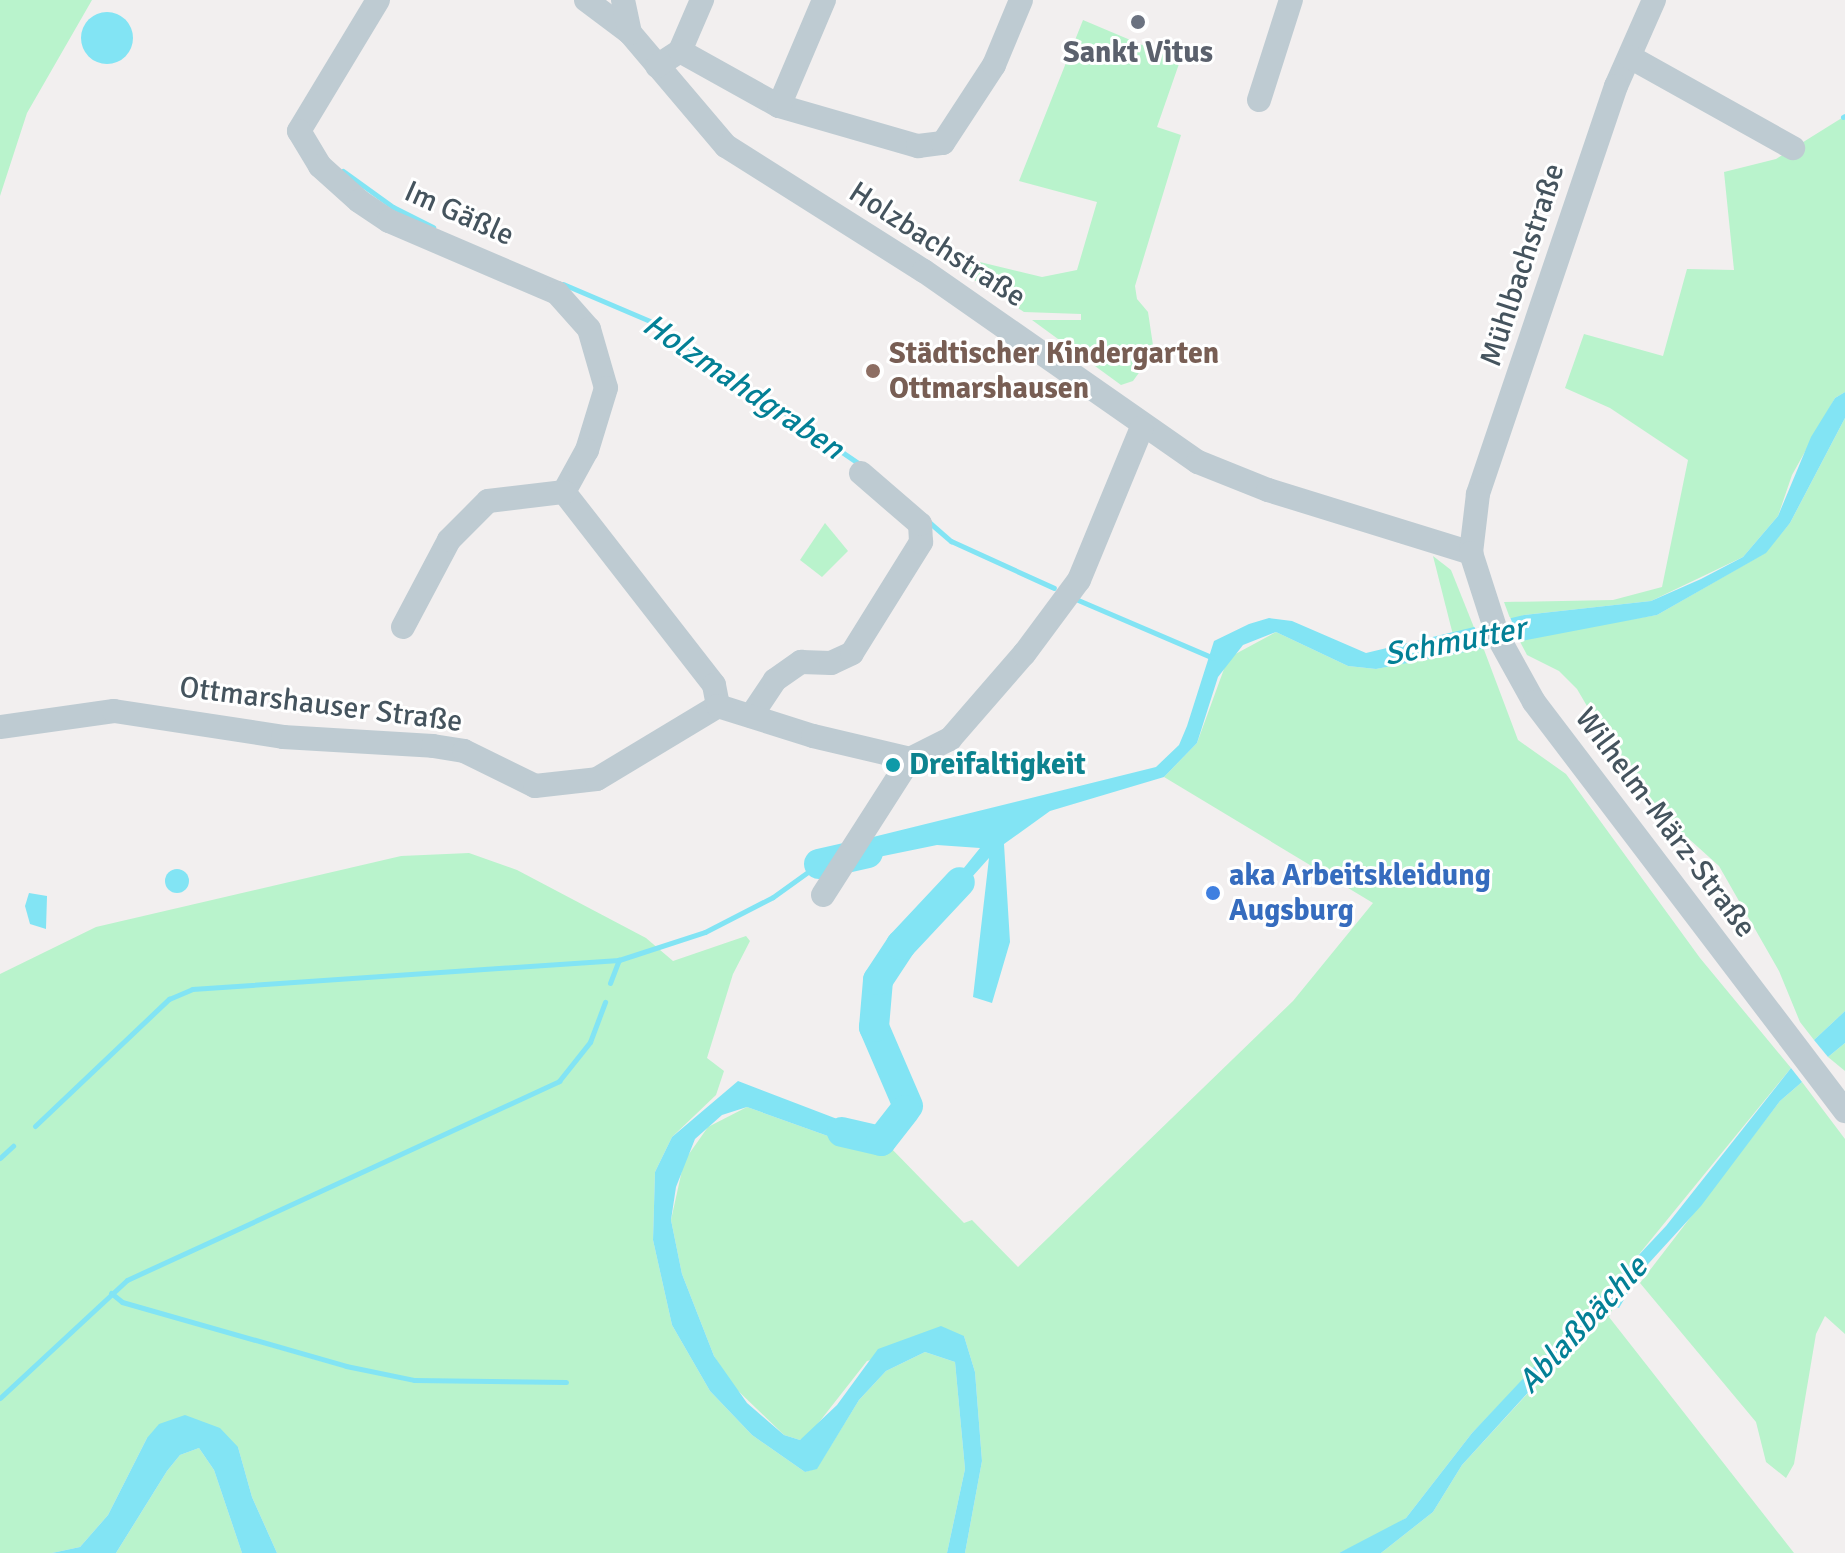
<!DOCTYPE html>
<meta charset="utf-8">
<style>
body{margin:0}
#map{position:relative;width:1845px;height:1553px;overflow:hidden;background:#f2efef;font-family:Signika,sans-serif}
div>[style]{position:absolute}
.green>*{inset:0;background:#b9f3cc}
.water>*{inset:0;background:#82e4f4}
.round{border-radius:50%}
.pier>*{inset:0;background:#f2efef}
.stream>*{height:5px;margin:-2.5px;padding:0 2.5px;transform-origin:2.5px;border-radius:2.5px;background:#82e4f4}
.river>*{height:30px;margin:-15px;padding:0 15px;transform-origin:15px;border-radius:15px;background:#82e4f4}
.minor>*{height:24px;margin:-12px;padding:0 12px;transform-origin:12px;border-radius:12px;background:#becbd2}
.dots>*{width:22px;height:22px;translate:-50% -50%;box-sizing:border-box;border:4px solid #fff;border-radius:50%}
span{translate:-50% -50%;white-space:nowrap;text-align:center;line-height:1.15;-webkit-text-stroke:6px #fff;paint-order:stroke}
.worship-label{font-size:30px;color:#5b616d;font-weight:700}
.street-label{font-size:30px;color:#45545e}
.education-label{font-size:30px;color:#785e54;font-weight:700}
.left{translate:0 -50%;text-align:left}
.culture-label{font-size:30px;color:#0d838f;font-weight:700}
.shop-label{font-size:30px;color:#366cbe;font-weight:700}
.water-label{font-size:32px;color:#038096;font-style:italic}
</style>
<div id="map">
<div class="green">
<i style="clip-path:polygon(0 0,92px 0,27px 113px,0 196px)"></i>
<i style="clip-path:polygon(1083px 20px,1180px 61px,1157px 127px,1181px 135px,1135px 286px,1137px 299px,1148px 312px,1154px 352px,1133px 381px,1121px 385px,1032px 320px,1081px 320px,1081px 314px,1024px 312px,926px 249px,1042px 277px,1077px 270px,1097px 202px,1019px 181px)"></i>
<i style="clip-path:polygon(1845px 116px,1845px 392px,1835px 398px,1792px 475px,1778px 516px,1743px 557px,1651px 601px,1524px 615px,1511px 621px,1504px 602px,1613px 600px,1662px 587px,1688px 460px,1610px 408px,1565px 388px,1584px 334px,1663px 356px,1687px 269px,1734px 270px,1724px 172px,1776px 159px)"></i>
<i style="clip-path:polygon(1845px 418px,1845px 1011px,1814px 1040px,1800px 1022px,1779px 971px,1719px 866px,1638px 793px,1577px 689px,1559px 671px,1527px 655px,1518px 638px,1657px 615px,1765px 553px,1790px 523px)"></i>
<i style="clip-path:polygon(825px 523px,848px 551px,822px 577px,800px 560px)"></i>
<i style="clip-path:polygon(1433px 556px,1451px 570px,1475px 630px,1453px 635px)"></i>
<i style="clip-path:polygon(1276px 632px,1348px 666px,1376px 669px,1483px 647px,1518px 740px,1566px 774px,1700px 958px,1791px 1068px,1609px 1291px,1472px 1433px,1406px 1518px,1378px 1535px,1339px 1553px,965px 1553px,982px 1461px,975px 1372px,964px 1336px,867px 1361px,809px 1435px,800px 1440px,784px 1435px,732px 1385px,714px 1356px,682px 1274px,671px 1220px,684px 1161px,708px 1127px,747px 1107px,867px 1150px,887px 1144px,964px 1223px,972px 1220px,1018px 1267px,1293px 1001px,1373px 903px,1164px 777px,1197px 743px,1228px 658px)"></i>
<i style="clip-path:polygon(469px 853px,517px 870px,646px 938px,673px 961px,746px 936px,750px 941px,733px 974px,707px 1058px,724px 1071px,716px 1095px,672px 1137px,655px 1172px,653px 1240px,672px 1325px,710px 1391px,752px 1435px,805px 1472px,817px 1468px,859px 1400px,886px 1371px,925px 1352px,955px 1362px,965px 1469px,947px 1553px,277px 1553px,252px 1497px,238px 1447px,147px 1438px,108px 1515px,80px 1547px,52px 1553px,0 1553px,0 974px,96px 927px,401px 856px)"></i>
<i style="clip-path:polygon(1845px 1043px,1845px 1071px,1828px 1057px)"></i>
<i style="clip-path:polygon(1802px 1082px,1845px 1139px,1845px 1334px,1825px 1316px,1816px 1334px,1794px 1464px,1786px 1478px,1766px 1462px,1756px 1422px,1640px 1283px,1780px 1101px)"></i>
<i style="clip-path:polygon(1609px 1305px,1613px 1308px,1609px 1317px,1794px 1553px,1381px 1553px,1433px 1512px,1462px 1465px)"></i>
<i style="clip-path:polygon(199px 1448px,214px 1470px,242px 1553px,116px 1553px,167px 1471px,180px 1455px)"></i>
</div>
<div class="water">
<i class="round" style="left:81px;top:12px;width:52px;height:52px"></i>
<i style="clip-path:polygon(1845px 392px,1845px 418px,1790px 523px,1766px 553px,1657px 615px,1376px 669px,1348px 666px,1276px 632px,1243px 645px,1218px 677px,1197px 743px,1164px 777px,1050px 811px,1004px 844px,1010px 942px,992px 1003px,973px 997px,989px 858px,937px 916px,930px 910px,980px 848px,937px 845px,854px 862px,869px 838px,1156px 767px,1179px 745px,1187px 726px,1214px 641px,1249px 624px,1269px 618px,1292px 621px,1366px 653px,1524px 615px,1651px 601px,1701px 579px,1743px 557px,1778px 516px,1811px 437px,1835px 398px)"></i>
<i class="round" style="left:165px;top:869px;width:24px;height:24px"></i>
<i style="clip-path:polygon(29px 893px,47px 896px,46px 929px,30px 924px,25px 906px)"></i>
<i style="clip-path:polygon(1845px 1011px,1845px 1043px,1828px 1057px,1814px 1040px)"></i>
<i style="clip-path:polygon(1791px 1068px,1802px 1082px,1780px 1101px,1701px 1206px,1639px 1274px,1619px 1308px,1608px 1305px,1462px 1465px,1433px 1512px,1381px 1553px,1339px 1553px,1406px 1518px,1472px 1433px,1666px 1226px)"></i>
<i style="clip-path:polygon(738px 1081px,866px 1130px,887px 1144px,867px 1150px,747px 1107px,722px 1115px,695px 1139px,676px 1187px,671px 1220px,682px 1274px,714px 1356px,747px 1403px,784px 1435px,800px 1440px,837px 1405px,878px 1349px,941px 1326px,964px 1336px,975px 1372px,982px 1461px,965px 1553px,947px 1553px,965px 1469px,955px 1362px,925px 1352px,886px 1371px,859px 1400px,817px 1469px,805px 1472px,752px 1435px,710px 1391px,672px 1325px,653px 1240px,655px 1172px,672px 1137px)"></i>
<i style="clip-path:polygon(185px 1415px,220px 1428px,238px 1447px,252px 1497px,277px 1553px,242px 1553px,214px 1470px,199px 1448px,180px 1455px,167px 1471px,116px 1553px,52px 1553px,80px 1547px,108px 1515px,147px 1438px,159px 1424px)"></i>
</div>
<div class="pier">
<i style="clip-path:polygon(1510px 617px,1520px 642px,1485px 650px,1474px 626px)"></i>
</div>
<div class="stream">
<i style="left:1843px;top:117px;width:2px;rotate:-27deg"></i>
<i style="left:343px;top:171px;width:62px;rotate:35.8deg"></i>
<i style="left:393px;top:207px;width:45px;rotate:26.6deg"></i>
<i style="left:563px;top:284px;width:97px;rotate:23.1deg"></i>
<i style="left:652px;top:322px;width:253px;rotate:34.4deg"></i>
<i style="left:930px;top:523px;width:28px;rotate:41deg"></i>
<i style="left:951px;top:541px;width:113px;rotate:24.5deg"></i>
<i style="left:1078px;top:600px;width:147px;rotate:23.2deg"></i>
<i style="left:610px;top:983px;width:25px;rotate:-69deg"></i>
<i style="left:35px;top:1126px;width:185px;rotate:-43.5deg"></i>
<i style="left:169px;top:999px;width:25px;rotate:-23deg"></i>
<i style="left:192px;top:989px;width:428px;rotate:-3.9deg"></i>
<i style="left:619px;top:960px;width:90px;rotate:-18deg"></i>
<i style="left:705px;top:932px;width:76px;rotate:-27.2deg"></i>
<i style="left:773px;top:897px;width:57px;rotate:-35.7deg"></i>
<i style="left:0;top:1158px;width:18px;rotate:-43deg"></i>
<i style="left:111px;top:1293px;width:14px;rotate:39deg"></i>
<i style="left:122px;top:1302px;width:233px;rotate:15.9deg"></i>
<i style="left:346px;top:1366px;width:69px;rotate:11.6deg"></i>
<i style="left:414px;top:1380px;width:152px;rotate:0.8deg"></i>
<i style="left:0;top:1398px;width:173px;rotate:-42.9deg"></i>
<i style="left:127px;top:1280px;width:476px;rotate:-24.7deg"></i>
<i style="left:559px;top:1081px;width:50px;rotate:-51.5deg"></i>
<i style="left:590px;top:1042px;width:43px;rotate:-69.4deg"></i>
</div>
<div class="river">
<i style="left:819px;top:864px;width:50px;rotate:-12.7deg"></i>
<i style="left:908px;top:1106px;width:86px;rotate:-113.3deg"></i>
<i style="left:874px;top:1027px;width:47px;rotate:-85.1deg"></i>
<i style="left:878px;top:980px;width:42px;rotate:-56.7deg"></i>
<i style="left:901px;top:945px;width:86px;rotate:-46.9deg"></i>
<i style="left:842px;top:1132px;width:40px;rotate:13deg"></i>
<i style="left:881px;top:1141px;width:39px;rotate:-52deg"></i>
</div>
<div class="minor">
<i style="left:378px;top:0;width:153px;rotate:121.1deg"></i>
<i style="left:299px;top:131px;width:41px;rotate:59deg"></i>
<i style="left:320px;top:166px;width:52px;rotate:41.9deg"></i>
<i style="left:359px;top:201px;width:36px;rotate:34deg"></i>
<i style="left:389px;top:221px;width:183px;rotate:23.2deg"></i>
<i style="left:557px;top:293px;width:48px;rotate:48.4deg"></i>
<i style="left:589px;top:329px;width:61px;rotate:73.9deg"></i>
<i style="left:606px;top:388px;width:65px;rotate:107deg"></i>
<i style="left:587px;top:450px;width:48px;rotate:118.7deg"></i>
<i style="left:564px;top:492px;width:244px;rotate:52.1deg"></i>
<i style="left:714px;top:685px;width:21px;rotate:79deg"></i>
<i style="left:586px;top:0;width:55px;rotate:36.9deg"></i>
<i style="left:630px;top:33px;width:148px;rotate:49.7deg"></i>
<i style="left:726px;top:146px;width:234px;rotate:32.3deg"></i>
<i style="left:924px;top:271px;width:334px;rotate:34.9deg"></i>
<i style="left:1198px;top:462px;width:75px;rotate:21.8deg"></i>
<i style="left:1268px;top:490px;width:213px;rotate:17.2deg"></i>
<i style="left:623px;top:0;width:34px;rotate:78deg"></i>
<i style="left:1654px;top:0;width:94px;rotate:113.8deg"></i>
<i style="left:1616px;top:86px;width:431px;rotate:108.7deg"></i>
<i style="left:1478px;top:494px;width:59px;rotate:96.8deg"></i>
<i style="left:1471px;top:553px;width:88px;rotate:72.2deg"></i>
<i style="left:1498px;top:637px;width:74px;rotate:61deg"></i>
<i style="left:1534px;top:702px;width:514px;rotate:52.75deg"></i>
<i style="left:680px;top:51px;width:56px;rotate:-66.7deg"></i>
<i style="left:1630px;top:57px;width:187px;rotate:29.2deg"></i>
<i style="left:657px;top:66px;width:27px;rotate:-33deg"></i>
<i style="left:680px;top:51px;width:113px;rotate:29.1deg"></i>
<i style="left:779px;top:106px;width:145px;rotate:16.1deg"></i>
<i style="left:918px;top:146px;width:25px;rotate:-7deg"></i>
<i style="left:943px;top:143px;width:93px;rotate:-56.8deg"></i>
<i style="left:994px;top:65px;width:70px;rotate:-67.4deg"></i>
<i style="left:1259px;top:100px;width:105px;rotate:-72.3deg"></i>
<i style="left:779px;top:106px;width:115px;rotate:-67deg"></i>
<i style="left:403px;top:627px;width:98px;rotate:-62.1deg"></i>
<i style="left:449px;top:540px;width:55px;rotate:-45deg"></i>
<i style="left:488px;top:501px;width:77px;rotate:-6.8deg"></i>
<i style="left:751px;top:716px;width:43px;rotate:-56.3deg"></i>
<i style="left:775px;top:680px;width:32px;rotate:-35deg"></i>
<i style="left:801px;top:662px;width:30px;rotate:2deg"></i>
<i style="left:831px;top:663px;width:23px;rotate:-25deg"></i>
<i style="left:852px;top:653px;width:131px;rotate:-58.1deg"></i>
<i style="left:921px;top:542px;width:18px;rotate:-93deg"></i>
<i style="left:920px;top:524px;width:78px;rotate:-139.2deg"></i>
<i style="left:0;top:727px;width:115px;rotate:-8deg"></i>
<i style="left:114px;top:711px;width:171px;rotate:8.7deg"></i>
<i style="left:283px;top:737px;width:150px;rotate:3.4deg"></i>
<i style="left:433px;top:746px;width:31px;rotate:9deg"></i>
<i style="left:464px;top:751px;width:79px;rotate:26.2deg"></i>
<i style="left:535px;top:786px;width:62px;rotate:-6.4deg"></i>
<i style="left:597px;top:779px;width:141px;rotate:-31.1deg"></i>
<i style="left:718px;top:706px;width:100px;rotate:17.5deg"></i>
<i style="left:813px;top:736px;width:100px;rotate:13.3deg"></i>
<i style="left:910px;top:759px;width:45px;rotate:-26.6deg"></i>
<i style="left:950px;top:739px;width:113px;rotate:-49deg"></i>
<i style="left:1024px;top:654px;width:92px;rotate:-53.4deg"></i>
<i style="left:1079px;top:580px;width:165px;rotate:-67.6deg"></i>
<i style="left:823px;top:895px;width:161px;rotate:-57.4deg"></i>
</div>
<div class="dots">
<i style="left:1138px;top:22px;background:#6b7280"></i>
<i style="left:873px;top:371px;background:#8d6e63"></i>
<i style="left:893px;top:765px;background:#0f9aa8"></i>
<i style="left:1213px;top:893px;background:#3f7fe0"></i>
</div>
<div class="worship-label">
<span style="left:1138px;top:53px">Sankt Vitus</span>
</div>
<div class="street-label">
<span style="left:459px;top:214px;rotate:24deg">Im Gäßle</span>
<span style="left:937px;top:245px;rotate:33deg">Holzbachstraße</span>
<span style="left:1523px;top:265px;rotate:-72deg">Mühlbachstraße</span>
<span style="left:321px;top:705px;rotate:7deg">Ottmarshauser Straße</span>
<span style="left:1665px;top:823px;rotate:53deg">Wilhelm-März-Straße</span>
</div>
<div class="education-label">
<span class="left" style="left:889px;top:371px">Städtischer Kindergarten<br>Ottmarshausen</span>
</div>
<div class="culture-label">
<span class="left" style="left:909px;top:765px">Dreifaltigkeit</span>
</div>
<div class="shop-label">
<span class="left" style="left:1229px;top:893px">aka Arbeitskleidung<br>Augsburg</span>
</div>
<div class="water-label">
<span style="left:743px;top:387px;rotate:34deg">Holzmahdgraben</span>
<span style="left:1455px;top:642px;rotate:-11deg">Schmutter</span>
<span style="left:1583px;top:1325px;rotate:-47deg">Ablaßbächle</span>
</div>
</div>
